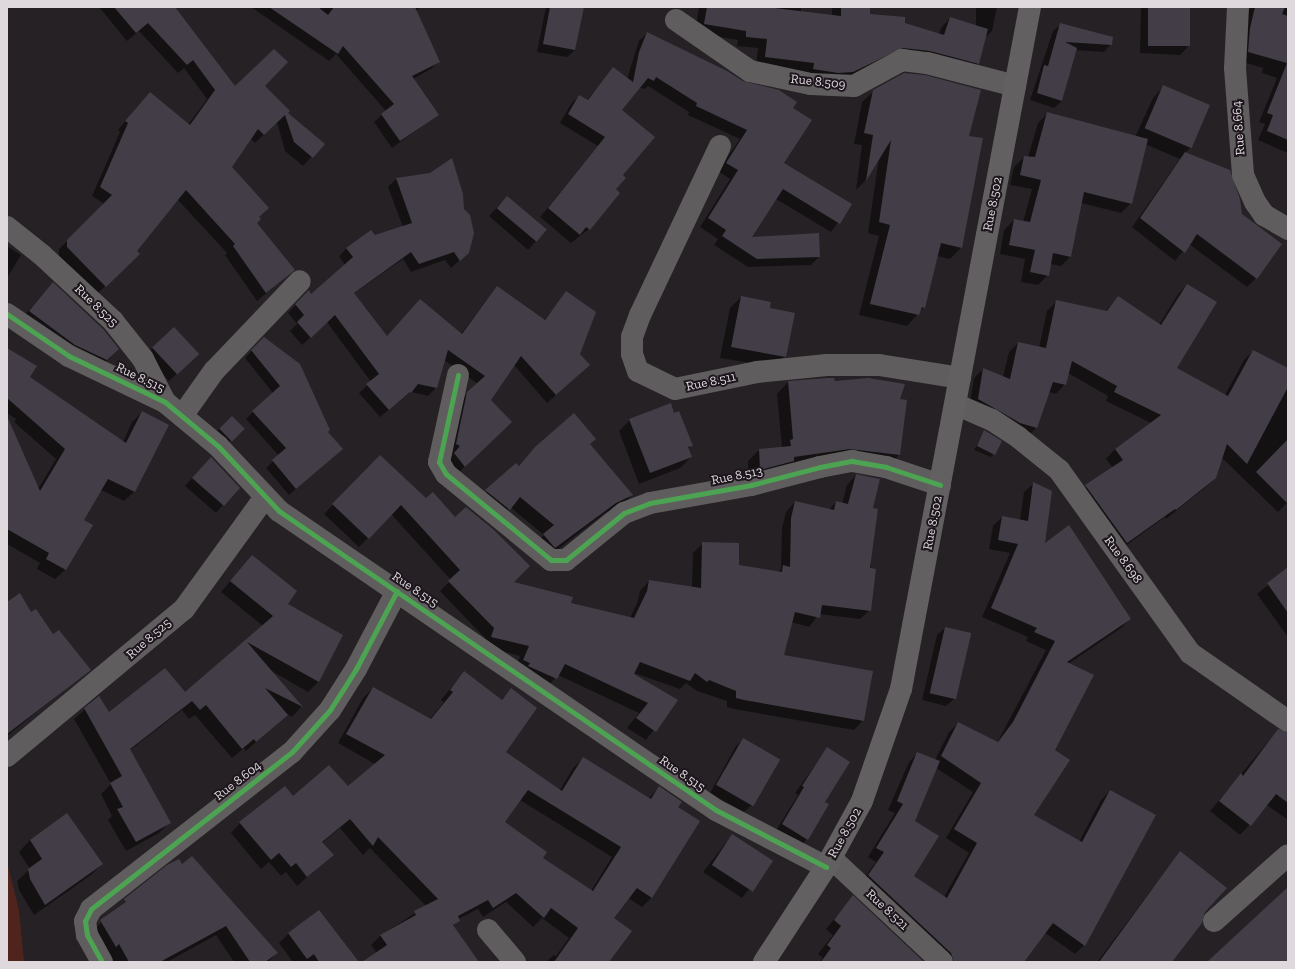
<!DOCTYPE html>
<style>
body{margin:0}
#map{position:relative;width:1295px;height:969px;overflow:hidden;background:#262125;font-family:"Zilla Slab",serif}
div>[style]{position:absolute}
.green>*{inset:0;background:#4e241d}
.shadow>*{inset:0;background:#0007;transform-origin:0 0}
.building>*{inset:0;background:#433d48;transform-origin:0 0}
.street>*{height:22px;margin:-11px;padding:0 11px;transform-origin:11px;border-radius:11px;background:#605d5e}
.secondary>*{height:22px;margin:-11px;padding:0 11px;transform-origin:11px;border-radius:11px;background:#626061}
.cycleway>*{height:5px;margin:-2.5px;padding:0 2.5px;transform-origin:2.5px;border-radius:2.5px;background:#4ca352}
span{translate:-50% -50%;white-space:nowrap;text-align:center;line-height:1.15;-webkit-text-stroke:4px #1e161d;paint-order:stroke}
.street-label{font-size:13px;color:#dfd9de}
.frame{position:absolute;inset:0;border:8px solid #dfd9de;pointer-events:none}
</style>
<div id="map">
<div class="green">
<i style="clip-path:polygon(7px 862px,19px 910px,24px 962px,7px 962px)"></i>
</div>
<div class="shadow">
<i style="clip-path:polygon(99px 7px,171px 7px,235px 88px,264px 86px,286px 113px,323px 144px,303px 166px,285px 151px,277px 122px,255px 143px,251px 139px,231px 167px,258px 217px,256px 223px,294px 270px,257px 301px,225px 255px,227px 253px,177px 199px,136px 251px,138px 254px,97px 294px,59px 256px,59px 249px,104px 204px,92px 196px,120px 132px,118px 130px,141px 102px,188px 125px,207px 99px,184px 68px,178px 73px,139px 31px,127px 41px)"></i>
<i style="clip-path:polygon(251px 7px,420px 7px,416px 12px,439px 61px,431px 69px,413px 79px,437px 115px,392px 148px,374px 122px,386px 111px,336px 54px,329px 61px)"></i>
<i style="clip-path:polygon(546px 7px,574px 7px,575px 50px,567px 57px,537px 52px)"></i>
<i style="clip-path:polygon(699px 7px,801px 7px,801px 12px,832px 16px,832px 7px,869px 7px,869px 14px,939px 34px,941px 28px,950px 18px,976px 26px,976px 7px,997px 7px,992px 31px,985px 38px,978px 63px,969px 73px,920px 60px,843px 81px,756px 66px,758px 48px,737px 46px,738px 40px,695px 33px)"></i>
<i style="clip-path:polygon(1141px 7px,1189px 7px,1187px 48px,1180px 55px,1140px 53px)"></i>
<i style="clip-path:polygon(1250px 7px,1288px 7px,1288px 153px,1258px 140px,1265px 124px,1259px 122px,1277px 78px,1262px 73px,1263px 68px,1240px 61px,1241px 37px)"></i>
<i style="clip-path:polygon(1061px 24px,1111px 44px,1104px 52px,1075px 50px,1062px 101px,1054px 108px,1030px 100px,1053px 31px)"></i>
<i style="clip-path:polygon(647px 33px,791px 108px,782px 164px,851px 205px,831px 232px,776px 199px,750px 238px,819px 257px,811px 265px,748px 267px,714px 245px,718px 239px,700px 227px,730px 179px,718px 171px,740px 139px,688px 115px,689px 112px,648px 86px,645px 89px,639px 87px,621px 110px,621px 176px,589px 229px,571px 243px,540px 217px,598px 146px,560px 123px,571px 104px,579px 96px,587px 100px,614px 68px,627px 79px,639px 41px)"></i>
<i style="clip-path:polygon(1164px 86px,1190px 148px,1185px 153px,1241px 215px,1280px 244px,1256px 278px,1247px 287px,1189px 244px,1175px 261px,1132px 227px,1180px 159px,1145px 144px,1131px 203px,1121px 213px,1081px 203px,1070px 257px,1061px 266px,1050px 264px,1048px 275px,1038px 285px,1021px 282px,1025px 259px,1000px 254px,1004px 230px,1014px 220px,1023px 222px,1032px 189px,1010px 185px,1014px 167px,1024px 157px,1028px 157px,1038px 123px,1048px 113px,1135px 137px,1153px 98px)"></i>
<i style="clip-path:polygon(874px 91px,968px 136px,981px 139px,961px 248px,950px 259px,937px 256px,924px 307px,907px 326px,859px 315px,879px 236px,868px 233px,879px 157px,865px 181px,856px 190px,862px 145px,854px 144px,862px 102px)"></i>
<i style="clip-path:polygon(430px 174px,468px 252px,451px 268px,445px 260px,411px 272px,403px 259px,353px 294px,386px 337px,420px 300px,460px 335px,497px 287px,544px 320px,566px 293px,579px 354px,581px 373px,547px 403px,514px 365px,490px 400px,503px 430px,457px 474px,446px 462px,453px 455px,448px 453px,459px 402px,478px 384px,444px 360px,436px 388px,428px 396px,411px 392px,380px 417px,359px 393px,371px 382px,327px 322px,302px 345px,290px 331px,297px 324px,288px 313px,308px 292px,311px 296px,345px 265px,339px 256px,347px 248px,403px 227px,388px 187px,396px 179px)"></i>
<i style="clip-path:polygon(500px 204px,546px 230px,528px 250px,489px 216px)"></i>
<i style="clip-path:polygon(7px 246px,21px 255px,7px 278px)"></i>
<i style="clip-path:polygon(53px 283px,111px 357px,99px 367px,22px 318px)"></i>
<i style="clip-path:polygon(1187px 285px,1176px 368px,1225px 395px,1244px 360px,1253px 351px,1288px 369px,1288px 502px,1278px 512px,1221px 457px,1215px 478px,1206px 487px,1166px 519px,1165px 517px,1117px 552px,1076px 495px,1113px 468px,1106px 459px,1115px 449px,1151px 423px,1106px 401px,1108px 396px,1068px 373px,1065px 384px,1056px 394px,1049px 392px,1036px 428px,1027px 437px,969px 409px,974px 378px,983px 369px,1003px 377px,1009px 352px,1018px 343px,1039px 348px,1047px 311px,1057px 301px,1105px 312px,1118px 297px,1159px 325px,1178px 294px)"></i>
<i style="clip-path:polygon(741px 297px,769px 309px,785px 356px,774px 367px,720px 358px,730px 308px)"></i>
<i style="clip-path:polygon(174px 328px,190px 362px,169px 381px,145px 355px)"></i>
<i style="clip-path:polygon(264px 338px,326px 432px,334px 456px,289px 495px,266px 468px,279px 456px,246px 419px,273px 393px,245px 358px)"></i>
<i style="clip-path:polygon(7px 349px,29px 377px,123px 442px,132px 422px,142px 412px,167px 425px,134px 492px,124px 501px,101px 490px,83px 520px,92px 525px,65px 570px,55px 579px,37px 569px,40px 563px,7px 544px,7px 419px,38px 489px,56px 459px,14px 422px,16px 419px,7px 413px)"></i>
<i style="clip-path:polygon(788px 382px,834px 382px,899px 400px,899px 455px,888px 466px,749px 480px,748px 461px,759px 450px,782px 448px,777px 394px)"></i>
<i style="clip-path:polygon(674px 414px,692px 445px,688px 449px,691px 457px,680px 468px,639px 484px,619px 431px,630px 420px)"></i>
<i style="left:232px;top:417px;width:16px;height:21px;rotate:47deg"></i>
<i style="clip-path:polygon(985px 432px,994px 454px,991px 457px,974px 450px)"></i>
<i style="clip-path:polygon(589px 445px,632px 495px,622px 505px,605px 513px,548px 557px,533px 545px,544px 535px,510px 507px,499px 519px,476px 501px,518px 467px,535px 448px)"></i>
<i style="clip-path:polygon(211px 458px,223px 505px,216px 513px,185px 486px)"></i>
<i style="clip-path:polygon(370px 466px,512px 583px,570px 604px,630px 618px,638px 601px,640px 591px,649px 581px,692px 588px,693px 553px,703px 543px,738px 566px,778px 572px,781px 569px,782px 528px,786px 512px,795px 502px,829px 510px,836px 502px,842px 504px,847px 485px,856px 475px,872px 509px,870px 610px,860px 619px,819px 614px,809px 627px,791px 622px,782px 656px,863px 720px,854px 730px,734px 709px,727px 707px,727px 701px,697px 691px,686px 683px,680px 689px,634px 673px,633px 675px,676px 700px,646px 740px,627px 728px,639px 713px,558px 675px,546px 688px,515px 669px,520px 656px,482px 646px,485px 638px,440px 591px,451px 580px,391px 514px,359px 547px,324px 514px)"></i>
<i style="clip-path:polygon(evenodd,1033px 484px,1043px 546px,1130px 619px,1121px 628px,1068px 664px,1054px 751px,1032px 816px,1079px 842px,1101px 800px,1110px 791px,1084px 945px,1075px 954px,1044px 932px,1022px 962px,942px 962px,859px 885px,876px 862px,868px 857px,895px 813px,888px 810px,909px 762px,918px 753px,935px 760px,949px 732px,958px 723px,997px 743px,1046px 650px,1026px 641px,1028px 637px,982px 617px,1010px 553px,989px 549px,993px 526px,1002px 517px,1020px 520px,1024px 492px,1033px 484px,936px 768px,973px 792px,946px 838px,969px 853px,944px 897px,912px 877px,914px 822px,936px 768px)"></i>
<i style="clip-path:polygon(242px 567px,287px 604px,342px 636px,318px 682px,308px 692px,270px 670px,301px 707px,292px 717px,287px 714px,246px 751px,244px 748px,232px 758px,195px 715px,189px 719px,182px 710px,130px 750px,169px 823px,159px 833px,126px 851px,108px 820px,112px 816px,101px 794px,111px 784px,74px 719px,99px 697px,108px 714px,185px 693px,263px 626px,221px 592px)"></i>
<i style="clip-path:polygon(1288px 568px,1288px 637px,1257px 594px)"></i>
<i style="clip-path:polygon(7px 603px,31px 613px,89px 670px,7px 736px)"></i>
<i style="clip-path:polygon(945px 628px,954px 699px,946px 706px,922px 700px,937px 635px)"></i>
<i style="clip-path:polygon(evenodd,464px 672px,501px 700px,511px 689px,504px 752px,560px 790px,573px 768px,583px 758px,649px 798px,659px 787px,677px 807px,652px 897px,642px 907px,628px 898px,613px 919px,608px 962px,546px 962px,554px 955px,556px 956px,569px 938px,542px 918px,533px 927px,506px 902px,483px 917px,478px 909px,458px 919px,453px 927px,478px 962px,364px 962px,377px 953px,371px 945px,381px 935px,426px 906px,370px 848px,363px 855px,340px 828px,322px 843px,332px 855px,297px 886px,286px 872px,281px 876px,269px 862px,261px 869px,231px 833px,240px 823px,293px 797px,348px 788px,375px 764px,338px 743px,363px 698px,373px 688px,430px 719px,444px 702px,441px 700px,464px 672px,520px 800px,612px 857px,591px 891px,542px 858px,504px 822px,520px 800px)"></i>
<i style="clip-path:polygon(1278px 730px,1288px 741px,1288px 820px,1267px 805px,1240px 835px,1210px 811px)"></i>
<i style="clip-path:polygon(744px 739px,752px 805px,744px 812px,710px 793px,736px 746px)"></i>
<i style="clip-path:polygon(827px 749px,823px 802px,828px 805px,807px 839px,800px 847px,775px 832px,798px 795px,795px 793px)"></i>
<i style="clip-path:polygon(732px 835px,771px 861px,742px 898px,703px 872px)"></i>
<i style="clip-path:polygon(30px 840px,102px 864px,91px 875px,34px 915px,19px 890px,17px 881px,30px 869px,19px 852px)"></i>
<i style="clip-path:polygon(1180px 852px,1205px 911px,1171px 962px,1097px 962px)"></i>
<i style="clip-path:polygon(178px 860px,277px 953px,268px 962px,234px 962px,216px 935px,167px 962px,114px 962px,91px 931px)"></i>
<i style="clip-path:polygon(852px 898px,922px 962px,820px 962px,823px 958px,818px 954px,833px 935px,826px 929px)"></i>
<i style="clip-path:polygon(289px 933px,358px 962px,293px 962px,279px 943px)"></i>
</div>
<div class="building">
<i style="clip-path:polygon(114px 7px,175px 7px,235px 86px,274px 49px,288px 62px,265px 86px,290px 111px,288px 113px,325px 144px,313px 158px,294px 142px,285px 115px,264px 135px,258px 129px,232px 167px,269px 208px,259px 217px,261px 219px,257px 223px,295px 270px,266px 293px,233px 246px,235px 244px,186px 190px,137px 251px,140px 254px,106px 287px,67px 247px,67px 240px,112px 195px,100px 187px,128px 123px,125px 121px,150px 92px,190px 125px,215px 90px,193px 60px,187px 65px,148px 23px,136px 33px)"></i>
<i style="clip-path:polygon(269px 7px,318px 7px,328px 15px,334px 7px,415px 7px,440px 62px,412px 76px,439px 115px,400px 141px,381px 114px,394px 104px,343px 46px,338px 54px)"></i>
<i style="clip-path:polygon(550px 7px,584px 7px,575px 50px,543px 44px)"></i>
<i style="clip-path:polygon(707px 7px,766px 7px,841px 16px,841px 7px,870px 7px,870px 14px,905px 17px,905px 23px,944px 35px,950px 17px,988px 29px,979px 64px,930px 51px,903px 48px,853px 72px,838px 73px,813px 69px,814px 63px,765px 57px,767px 39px,746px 37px,746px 31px,704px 24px)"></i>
<i style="left:1148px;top:7px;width:42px;height:39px"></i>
<i style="clip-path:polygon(1255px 7px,1285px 7px,1282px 14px,1288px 16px,1288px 140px,1267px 131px,1273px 115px,1267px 113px,1287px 63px,1248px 52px,1250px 28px)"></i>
<i style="clip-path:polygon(1060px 23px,1113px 37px,1112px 45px,1065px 42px,1077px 48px,1062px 101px,1037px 93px,1044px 65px,1048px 66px)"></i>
<i style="clip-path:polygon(647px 32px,727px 71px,743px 81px,779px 90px,797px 102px,793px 108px,812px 120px,784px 163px,852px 204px,840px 224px,783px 189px,752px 237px,819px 233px,820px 257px,757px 259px,722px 236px,726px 230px,708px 218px,738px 170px,726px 163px,747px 130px,696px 106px,697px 103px,656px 77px,654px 81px,648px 78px,622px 110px,655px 137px,623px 175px,626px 178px,616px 189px,620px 193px,590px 230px,586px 227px,580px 235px,548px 208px,605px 137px,568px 114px,579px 95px,588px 100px,613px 67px,633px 82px,639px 52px)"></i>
<i style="clip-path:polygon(904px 73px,925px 75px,981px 90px,969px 136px,983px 138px,962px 248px,941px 243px,925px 308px,922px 307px,919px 315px,870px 304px,890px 225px,879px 222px,891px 140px,866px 181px,873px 135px,864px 133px,873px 90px)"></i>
<i style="left:1163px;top:85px;width:51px;height:47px;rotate:23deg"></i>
<i style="clip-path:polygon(1047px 112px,1148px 139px,1132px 204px,1084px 192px,1071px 257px,1053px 253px,1049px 276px,1030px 272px,1035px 250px,1009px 245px,1014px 219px,1030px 222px,1041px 180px,1020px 175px,1024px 156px,1035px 157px)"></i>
<i style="clip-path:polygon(1185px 152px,1230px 170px,1240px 199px,1242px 214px,1282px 244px,1257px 279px,1197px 234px,1185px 253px,1140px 218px)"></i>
<i style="clip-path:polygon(452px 158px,463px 194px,464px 209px,470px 215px,474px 233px,469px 253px,460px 261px,454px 252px,419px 264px,411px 252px,354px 293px,387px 336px,420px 299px,462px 334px,497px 286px,545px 320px,566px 291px,596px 312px,580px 354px,590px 365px,556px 395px,521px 356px,491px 400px,512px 422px,465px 467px,454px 453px,460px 446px,456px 444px,467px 392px,485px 376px,448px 350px,437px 388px,418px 384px,411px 393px,410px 392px,389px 410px,366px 384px,379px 374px,335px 315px,311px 338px,297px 322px,304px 315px,295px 304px,309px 290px,311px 294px,353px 257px,346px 248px,371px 230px,375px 235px,412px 223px,396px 178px,430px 173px)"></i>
<i style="left:507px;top:196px;width:52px;height:16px;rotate:40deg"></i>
<i style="clip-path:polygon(53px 282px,104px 330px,119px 349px,107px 360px,75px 345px,29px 311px)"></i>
<i style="clip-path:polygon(1187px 284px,1217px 302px,1177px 368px,1228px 396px,1253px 350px,1288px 368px,1288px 387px,1247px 464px,1227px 444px,1216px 478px,1176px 510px,1175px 509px,1127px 543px,1085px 485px,1123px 460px,1115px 449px,1161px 415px,1114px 392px,1117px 386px,1072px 361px,1066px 385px,1053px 382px,1037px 428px,1020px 423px,978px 399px,983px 368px,1010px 379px,1018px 342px,1046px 348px,1056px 300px,1107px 311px,1118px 296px,1161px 325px)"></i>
<i style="clip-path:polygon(741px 296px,771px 302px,770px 308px,795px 313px,786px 357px,731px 347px)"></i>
<i style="left:174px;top:327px;width:37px;height:30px;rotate:47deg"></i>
<i style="clip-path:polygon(264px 337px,300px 364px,330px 430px,328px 432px,343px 449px,296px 489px,272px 460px,286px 448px,252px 411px,280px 386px,251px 350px)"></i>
<i style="clip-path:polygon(7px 348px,37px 366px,30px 377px,126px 443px,142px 411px,169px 425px,135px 492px,108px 479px,84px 520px,93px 525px,66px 570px,46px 559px,49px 553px,7px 529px,7px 416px,40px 491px,65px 449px,7px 398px)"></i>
<i style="clip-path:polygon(828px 378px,834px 378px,835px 381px,868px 378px,905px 384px,900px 399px,907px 400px,900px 455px,850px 449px,794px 457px,794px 461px,760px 470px,759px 449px,791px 446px,790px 440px,793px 439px,788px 381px)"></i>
<i style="clip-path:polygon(671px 403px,674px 413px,679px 411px,693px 446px,688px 447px,692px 457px,650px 473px,629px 419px)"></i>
<i style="clip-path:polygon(574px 413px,596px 439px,590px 444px,633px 495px,616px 503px,555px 548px,543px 534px,554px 525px,520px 497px,510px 510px,485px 490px,516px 463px,519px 466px,535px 447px)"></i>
<i style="left:232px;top:416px;width:18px;height:18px;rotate:45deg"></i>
<i style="clip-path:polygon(984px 430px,1002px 441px,995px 455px,977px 446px)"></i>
<i style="clip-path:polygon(1288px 439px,1288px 504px,1256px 472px)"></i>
<i style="clip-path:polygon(380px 455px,426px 498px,433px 492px,455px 517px,466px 507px,494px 530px,530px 566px,514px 582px,573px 597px,571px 603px,634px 618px,647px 591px,649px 580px,701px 588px,702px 542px,739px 543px,739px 565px,782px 572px,783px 565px,790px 567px,791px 518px,795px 501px,834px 510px,836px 501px,848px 504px,856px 474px,880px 479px,873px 508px,878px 509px,870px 568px,876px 569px,871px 611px,822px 605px,820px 618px,795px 612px,784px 655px,873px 671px,864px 721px,744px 700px,736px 698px,736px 691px,709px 680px,707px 682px,695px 673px,690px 681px,640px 662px,634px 674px,678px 700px,656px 732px,636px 718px,648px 703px,565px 664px,557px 679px,528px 666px,530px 663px,523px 660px,529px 646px,491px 637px,494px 628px,448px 581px,460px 570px,401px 505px,369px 539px,332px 504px)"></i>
<i style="clip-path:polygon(211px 457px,240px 488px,224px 506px,192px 478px)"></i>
<i style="clip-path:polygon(1033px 482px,1052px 491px,1045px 543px,1069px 525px,1131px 619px,1067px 662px,1094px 675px,1055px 750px,1070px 760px,1034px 815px,1082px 842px,1110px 790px,1156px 815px,1085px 946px,1053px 923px,1024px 962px,954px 962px,951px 953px,868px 875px,884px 852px,876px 848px,903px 804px,897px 801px,917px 752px,940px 761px,915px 821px,939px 836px,914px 876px,947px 898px,977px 843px,954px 829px,981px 783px,941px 756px,958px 722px,998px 742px,1013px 722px,1055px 641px,1034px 632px,1037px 628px,991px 608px,1018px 544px,998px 540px,1002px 516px,1028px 521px)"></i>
<i style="clip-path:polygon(252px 555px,297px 591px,288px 604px,343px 635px,319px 682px,247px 642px,303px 707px,265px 688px,288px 715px,256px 742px,254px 739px,242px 749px,206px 705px,200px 710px,192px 701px,130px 749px,171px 823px,136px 842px,117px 809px,123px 807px,110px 783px,122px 776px,84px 708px,99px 696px,109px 712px,165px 668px,186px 693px,185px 692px,273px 616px,230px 581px)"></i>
<i style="clip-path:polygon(1288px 567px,1288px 613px,1267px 583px)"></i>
<i style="clip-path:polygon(20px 593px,31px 612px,36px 609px,53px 634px,59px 630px,91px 670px,7px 734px,7px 602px)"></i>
<i style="left:945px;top:627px;width:27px;height:68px;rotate:13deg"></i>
<i style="clip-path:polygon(evenodd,464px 671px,502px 700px,511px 688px,537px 708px,506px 752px,562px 791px,583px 757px,651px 799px,659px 786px,682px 802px,678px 807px,700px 821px,652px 898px,637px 888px,614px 918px,632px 931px,609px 962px,554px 962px,578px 928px,551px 908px,544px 918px,516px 893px,493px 908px,488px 900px,458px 916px,460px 921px,453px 925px,479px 962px,362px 962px,387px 945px,380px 935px,416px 915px,414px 911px,438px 899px,378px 837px,373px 846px,350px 819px,322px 842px,334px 855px,307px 877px,296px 863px,291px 867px,279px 853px,271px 860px,239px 822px,285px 786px,293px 796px,329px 765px,348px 786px,385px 755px,346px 734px,373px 687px,431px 719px,453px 692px,450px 690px,464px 671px,528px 790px,621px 847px,593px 891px,543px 858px,547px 852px,505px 822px,528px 790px)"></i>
<i style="clip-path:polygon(1278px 729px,1288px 733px,1288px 803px,1276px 794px,1251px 826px,1219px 801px,1241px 773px,1243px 776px)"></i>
<i style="left:743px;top:738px;width:43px;height:54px;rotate:30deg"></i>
<i style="clip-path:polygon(827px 747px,850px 762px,825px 802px,829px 804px,808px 840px,782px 824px,804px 787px,802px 786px)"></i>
<i style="clip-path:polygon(67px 813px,103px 864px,45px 905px,30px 879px,28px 869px,42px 859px,30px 840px)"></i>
<i style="left:732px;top:834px;width:49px;height:37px;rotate:33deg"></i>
<i style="clip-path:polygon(1180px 851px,1227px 888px,1205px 912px,1202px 923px,1172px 962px,1099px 962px)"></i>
<i style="clip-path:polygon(192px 856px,278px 953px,265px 962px,250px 962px,226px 926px,160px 962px,129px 962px,119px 944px,116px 947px,100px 920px,126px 902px,124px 899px,167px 865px,179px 859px,182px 864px)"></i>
<i style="clip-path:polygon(1288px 887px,1288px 962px,1207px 962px)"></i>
<i style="clip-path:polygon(853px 895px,924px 962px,821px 962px,831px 948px,827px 945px,841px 926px,834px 920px)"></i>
<i style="clip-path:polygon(319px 910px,359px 962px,319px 962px,314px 954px,307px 959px,288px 933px)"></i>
</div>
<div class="street">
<i style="left:1238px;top:7px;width:61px;rotate:92.8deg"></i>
<i style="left:1235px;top:68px;width:107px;rotate:85.7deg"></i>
<i style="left:1243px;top:175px;width:30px;rotate:66deg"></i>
<i style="left:1255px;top:202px;width:16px;rotate:55deg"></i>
<i style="left:1264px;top:215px;width:28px;rotate:30deg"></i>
<i style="left:676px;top:20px;width:90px;rotate:34.6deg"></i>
<i style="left:750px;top:71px;width:62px;rotate:12deg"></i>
<i style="left:811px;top:84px;width:43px;rotate:2.7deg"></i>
<i style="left:854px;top:86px;width:55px;rotate:-28.4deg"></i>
<i style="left:902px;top:60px;width:25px;rotate:7deg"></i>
<i style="left:927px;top:63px;width:91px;rotate:14.6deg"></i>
<i style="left:720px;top:146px;width:187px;rotate:115.3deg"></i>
<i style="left:640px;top:315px;width:23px;rotate:110deg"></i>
<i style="left:632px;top:337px;width:17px;rotate:90deg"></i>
<i style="left:632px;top:354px;width:18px;rotate:71deg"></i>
<i style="left:638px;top:371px;width:41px;rotate:25.9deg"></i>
<i style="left:675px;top:389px;width:84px;rotate:-11.7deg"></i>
<i style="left:757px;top:372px;width:70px;rotate:-5.7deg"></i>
<i style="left:827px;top:365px;width:52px"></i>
<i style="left:879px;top:365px;width:82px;rotate:9.1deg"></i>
<i style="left:7px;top:227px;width:45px;rotate:38.7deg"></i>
<i style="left:42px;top:255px;width:97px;rotate:42.9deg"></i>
<i style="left:113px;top:321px;width:48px;rotate:51.7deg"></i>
<i style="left:143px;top:359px;width:48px;rotate:62.9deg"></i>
<i style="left:7px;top:314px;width:75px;rotate:34.1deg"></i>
<i style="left:69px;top:356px;width:106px;rotate:25.6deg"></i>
<i style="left:165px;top:402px;width:69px;rotate:39.7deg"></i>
<i style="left:218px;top:446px;width:89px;rotate:46.8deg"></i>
<i style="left:279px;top:511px;width:529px;rotate:34.38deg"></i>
<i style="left:716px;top:810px;width:124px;rotate:27.4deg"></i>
<i style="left:458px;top:375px;width:89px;rotate:102.3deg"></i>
<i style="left:439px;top:462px;width:14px;rotate:60deg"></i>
<i style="left:446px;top:474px;width:136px;rotate:39.3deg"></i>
<i style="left:551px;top:560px;width:15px"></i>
<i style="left:566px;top:560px;width:75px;rotate:-39deg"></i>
<i style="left:624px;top:513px;width:28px;rotate:-21deg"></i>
<i style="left:650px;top:503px;width:103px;rotate:-10.1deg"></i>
<i style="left:751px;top:485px;width:71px;rotate:-14.6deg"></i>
<i style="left:820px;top:467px;width:33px;rotate:-11deg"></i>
<i style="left:852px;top:461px;width:35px;rotate:10deg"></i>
<i style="left:886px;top:467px;width:57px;rotate:18.4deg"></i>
<i style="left:955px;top:404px;width:40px;rotate:23.4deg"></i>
<i style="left:992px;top:420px;width:31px;rotate:33deg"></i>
<i style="left:1018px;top:437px;width:53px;rotate:38.8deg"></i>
<i style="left:1059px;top:470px;width:225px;rotate:54.4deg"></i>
<i style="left:1190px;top:653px;width:119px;rotate:34.8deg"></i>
<i style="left:182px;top:416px;width:55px;rotate:-54.6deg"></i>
<i style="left:214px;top:371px;width:124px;rotate:-46.3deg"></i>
<i style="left:7px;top:756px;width:230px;rotate:-39.7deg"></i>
<i style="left:184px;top:609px;width:138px;rotate:-54.1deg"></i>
<i style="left:831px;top:858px;width:152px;rotate:43.1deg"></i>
<i style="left:1214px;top:921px;width:99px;rotate:-41.7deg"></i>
<i style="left:488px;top:930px;width:42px;rotate:49.8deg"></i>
<i style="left:102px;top:962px;width:31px;rotate:-119deg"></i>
<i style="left:87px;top:935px;width:14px;rotate:-98deg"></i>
<i style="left:85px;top:921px;width:13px;rotate:-63deg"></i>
<i style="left:91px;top:909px;width:255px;rotate:-38deg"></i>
<i style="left:292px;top:752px;width:57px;rotate:-47.9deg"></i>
<i style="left:330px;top:710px;width:49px;rotate:-57.6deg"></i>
<i style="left:356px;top:669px;width:88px;rotate:-62.3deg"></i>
</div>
<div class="secondary">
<i style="left:764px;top:962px;width:113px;rotate:-56.9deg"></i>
<i style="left:826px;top:867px;width:75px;rotate:-61.4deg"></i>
<i style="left:862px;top:801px;width:119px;rotate:-70.8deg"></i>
<i style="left:901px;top:689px;width:694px;rotate:-79.29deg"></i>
</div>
<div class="cycleway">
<i style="left:7px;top:314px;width:75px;rotate:34.1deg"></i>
<i style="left:69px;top:356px;width:106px;rotate:25.6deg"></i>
<i style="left:165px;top:402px;width:69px;rotate:39.7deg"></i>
<i style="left:218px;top:446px;width:89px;rotate:46.8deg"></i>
<i style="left:279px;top:511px;width:529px;rotate:34.38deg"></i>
<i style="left:716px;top:810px;width:124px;rotate:27.4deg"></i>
<i style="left:458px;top:375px;width:89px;rotate:102.3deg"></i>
<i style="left:439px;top:462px;width:14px;rotate:60deg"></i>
<i style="left:446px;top:474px;width:136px;rotate:39.3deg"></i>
<i style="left:551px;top:560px;width:15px"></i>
<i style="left:566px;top:560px;width:75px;rotate:-39deg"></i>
<i style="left:624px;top:513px;width:28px;rotate:-21deg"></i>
<i style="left:650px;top:503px;width:103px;rotate:-10.1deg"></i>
<i style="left:751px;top:485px;width:71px;rotate:-14.6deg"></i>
<i style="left:820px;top:467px;width:33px;rotate:-11deg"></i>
<i style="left:852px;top:461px;width:35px;rotate:10deg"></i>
<i style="left:886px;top:467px;width:57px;rotate:18.4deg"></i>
<i style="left:102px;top:962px;width:31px;rotate:-119deg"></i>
<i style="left:87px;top:935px;width:14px;rotate:-98deg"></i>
<i style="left:85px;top:921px;width:13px;rotate:-63deg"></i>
<i style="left:91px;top:909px;width:255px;rotate:-38deg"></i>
<i style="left:292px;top:752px;width:57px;rotate:-47.9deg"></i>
<i style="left:330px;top:710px;width:49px;rotate:-57.6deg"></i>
<i style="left:356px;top:669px;width:88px;rotate:-62.3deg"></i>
</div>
<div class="street-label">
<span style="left:818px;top:82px;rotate:6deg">Rue 8.509</span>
<span style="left:1239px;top:128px;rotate:-94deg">Rue 8.664</span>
<span style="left:993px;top:204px;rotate:-79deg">Rue 8.502</span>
<span style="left:96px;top:306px;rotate:44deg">Rue 8.525</span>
<span style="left:140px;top:378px;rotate:26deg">Rue 8.515</span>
<span style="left:711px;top:382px;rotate:-12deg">Rue 8.511</span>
<span style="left:737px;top:476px;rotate:-11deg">Rue 8.513</span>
<span style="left:933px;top:523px;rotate:-79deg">Rue 8.502</span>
<span style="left:1123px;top:560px;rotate:54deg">Rue 8.698</span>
<span style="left:415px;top:590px;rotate:34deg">Rue 8.515</span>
<span style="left:149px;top:639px;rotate:-41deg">Rue 8.525</span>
<span style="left:682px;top:774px;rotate:35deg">Rue 8.515</span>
<span style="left:238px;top:781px;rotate:-38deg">Rue 8.604</span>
<span style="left:845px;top:833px;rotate:-61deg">Rue 8.502</span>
<span style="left:887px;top:910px;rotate:43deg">Rue 8.521</span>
</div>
<div class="frame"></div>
</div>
